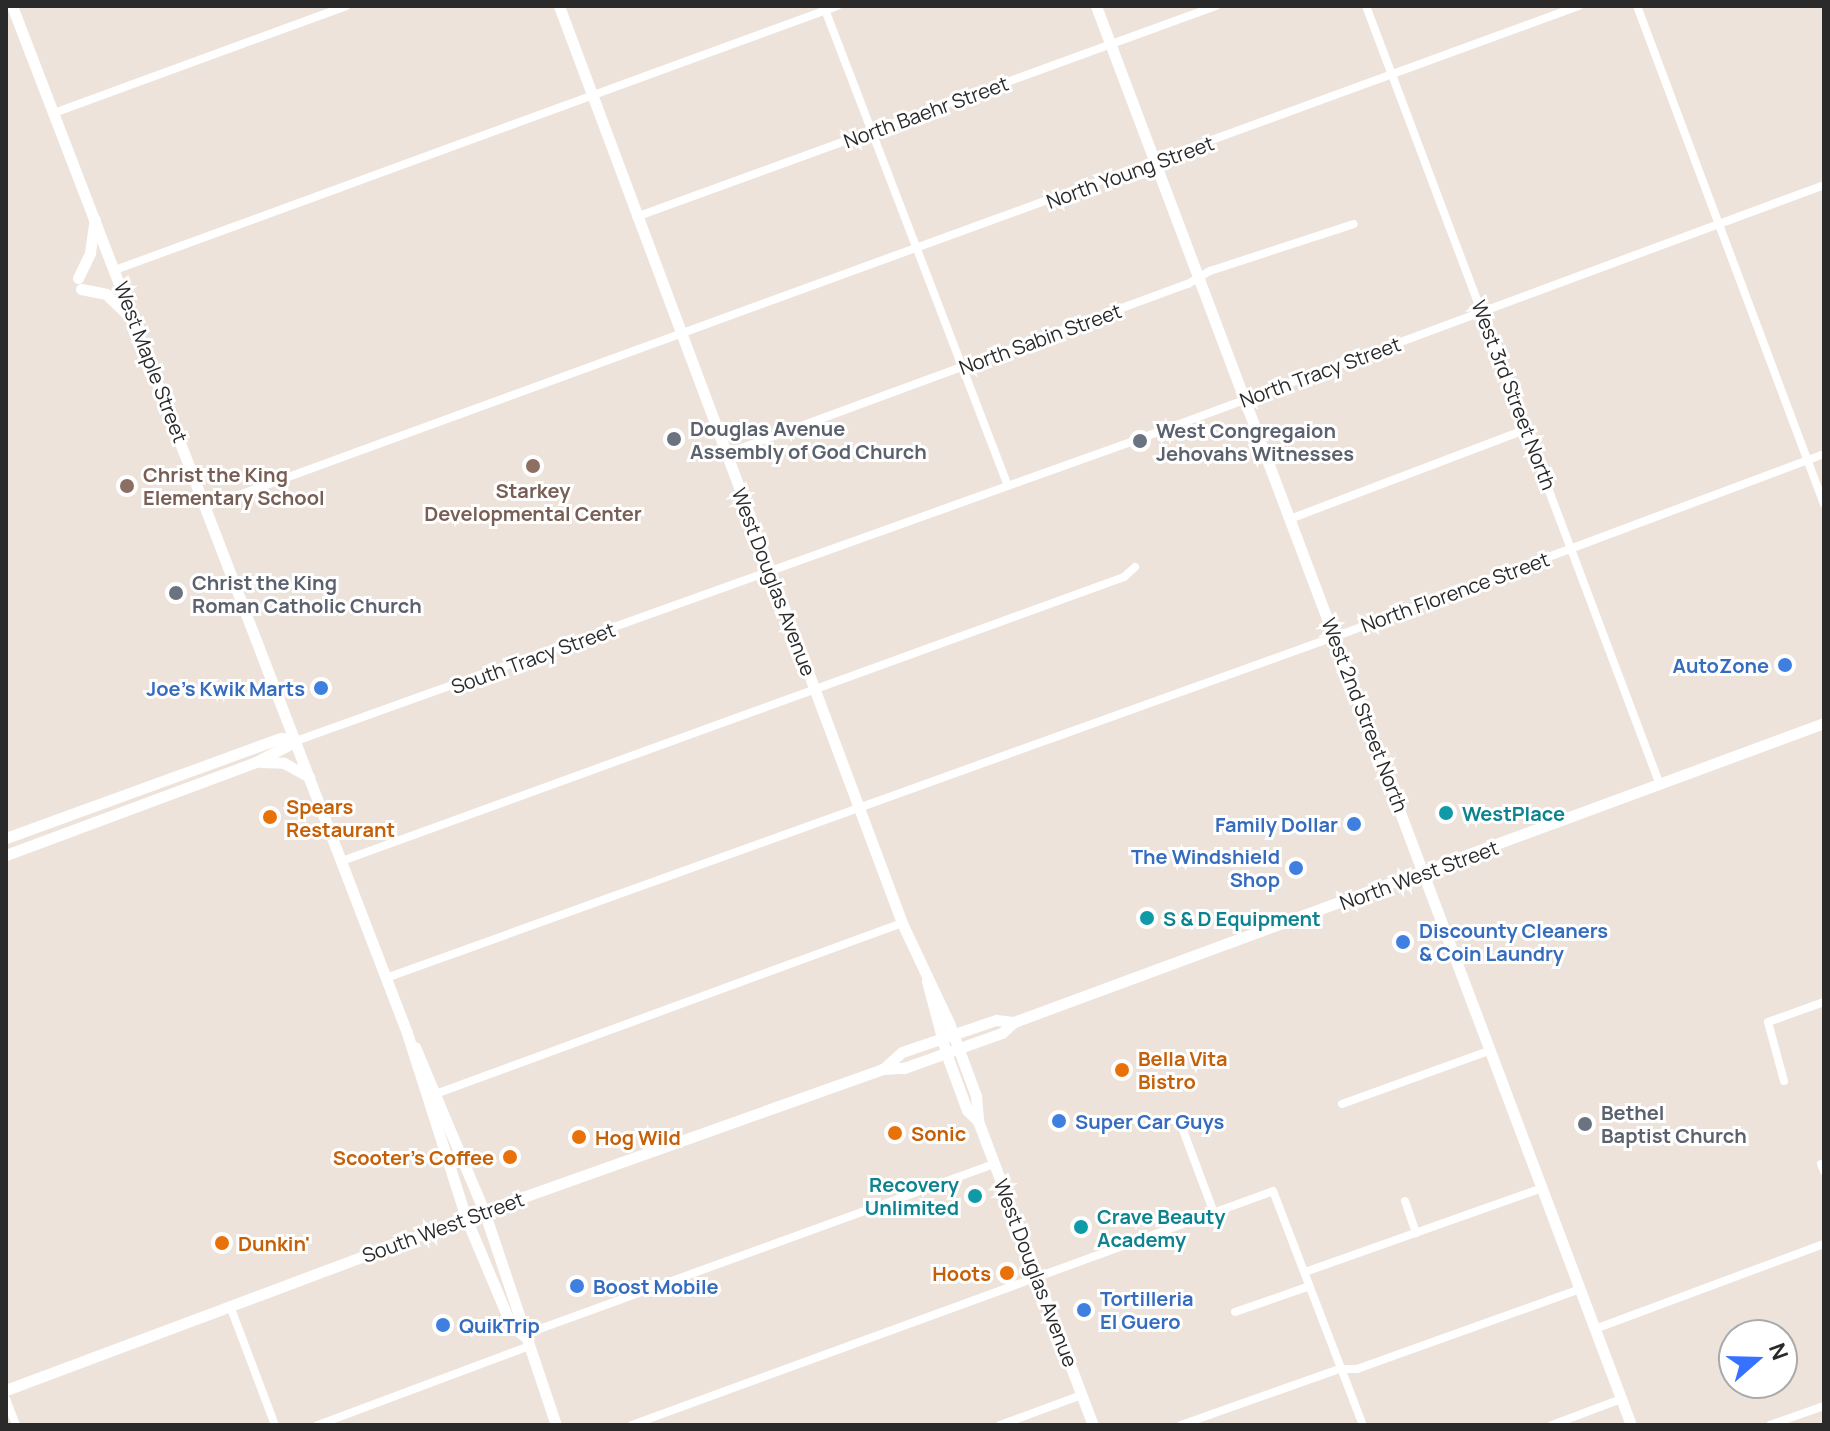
<!DOCTYPE html>
<style>
body{margin:0}
#map{position:relative;width:1830px;height:1431px;overflow:hidden;background:#ede3db;font-family:Manrope,sans-serif}
div>[style]{position:absolute}
.street>*{height:8px;margin:-4px;padding:0 4px;transform-origin:4px;border-radius:4px;background:#fff}
.secondary>*{height:11px;margin:-5.5px;padding:0 5.5px;transform-origin:5.5px;border-radius:5.5px;background:#fff}
.dots>*{width:22px;height:22px;translate:-50% -50%;box-sizing:border-box;border:4px solid #fff;border-radius:50%}
span{translate:-50% -50%;white-space:nowrap;text-align:center;line-height:1.15;-webkit-text-stroke:6px #fff;paint-order:stroke}
.street-label{font-size:20px;color:#2a2a2a}
.worship-label{font-size:20px;color:#5b616d;font-weight:700}
.left{translate:0 -50%;text-align:left}
.education-label{font-size:20px;color:#785e54;font-weight:700}
.shop-label{font-size:20px;color:#366cbe;font-weight:700}
.right{translate:-100% -50%;text-align:right}
.food-label{font-size:20px;color:#c56008;font-weight:700}
.culture-label{font-size:20px;color:#0d838f;font-weight:700}
.frame{position:absolute;inset:0;border:8px solid #2a2a2a;pointer-events:none}
.north{position:absolute;left:1718px;top:1319px;width:80px;height:80px;box-sizing:border-box;background:#fff;border:2px solid #aaa;border-radius:50%;rotate:70deg;font-size:22px;font-weight:700;line-height:32px;text-align:center;color:#2a2a2a}
.north::after{content:'';display:block;margin:auto;width:28px;height:36px;background:#3572ff;clip-path:polygon(50% 0,100% 100%,50% 72%,0 100%)}
</style>
<div id="map">
<div class="street">
<i style="left:1366px;top:6px;width:833px;rotate:69.32deg"></i>
<i style="left:1637px;top:6px;width:532px;rotate:69.42deg"></i>
<i style="left:824px;top:7px;width:513px;rotate:68.99deg"></i>
<i style="left:54px;top:113px;width:311px;rotate:-20.1deg"></i>
<i style="left:636px;top:217px;width:617px;rotate:-19.99deg"></i>
<i style="left:115px;top:270px;width:769px;rotate:-20.08deg"></i>
<i style="left:725px;top:454px;width:493px;rotate:-20.2deg"></i>
<i style="left:1188px;top:284px;width:26px;rotate:-31deg"></i>
<i style="left:1210px;top:271px;width:151px;rotate:-18.1deg"></i>
<i style="left:206px;top:507px;width:1462px;rotate:-20.05deg"></i>
<i style="left:1290px;top:519px;width:254px;rotate:-20.8deg"></i>
<i style="left:296px;top:741px;width:895px;rotate:-19.71deg"></i>
<i style="left:1139px;top:439px;width:731px;rotate:-20.34deg"></i>
<i style="left:342px;top:861px;width:832px;rotate:-19.96deg"></i>
<i style="left:1124px;top:577px;width:15px;rotate:-42deg"></i>
<i style="left:386px;top:978px;width:1019px;rotate:-19.79deg"></i>
<i style="left:1345px;top:633px;width:511px;rotate:-20.49deg"></i>
<i style="left:1784px;top:1081px;width:61px;rotate:-105.2deg"></i>
<i style="left:1768px;top:1022px;width:59px;rotate:-19.7deg"></i>
<i style="left:430px;top:1096px;width:503px;rotate:-20.13deg"></i>
<i style="left:1342px;top:1104px;width:158px;rotate:-19.9deg"></i>
<i style="left:1180px;top:1122px;width:97px;rotate:69.5deg"></i>
<i style="left:1821px;top:1164px;width:8px;rotate:67deg"></i>
<i style="left:1405px;top:1201px;width:34px;rotate:71deg"></i>
<i style="left:1305px;top:1272px;width:251px;rotate:-19.5deg"></i>
<i style="left:230px;top:1306px;width:127px;rotate:69.3deg"></i>
<i style="left:1235px;top:1312px;width:79px;rotate:-19.1deg"></i>
<i style="left:1595px;top:1329px;width:244px;rotate:-20.4deg"></i>
<i style="left:523px;top:1335px;width:501px;rotate:-19.95deg"></i>
<i style="left:6px;top:1399px;width:28px;rotate:69deg"></i>
<i style="left:318px;top:1425px;width:223px;rotate:-20.5deg"></i>
<i style="left:632px;top:1425px;width:682px;rotate:-20.05deg"></i>
<i style="left:1273px;top:1191px;width:251px;rotate:69deg"></i>
<i style="left:1000px;top:1425px;width:87px;rotate:-20.1deg"></i>
<i style="left:1181px;top:1425px;width:168px;rotate:-19.5deg"></i>
<i style="left:1339px;top:1369px;width:18px"></i>
<i style="left:1357px;top:1369px;width:237px;rotate:-19.7deg"></i>
<i style="left:1552px;top:1425px;width:74px;rotate:-20.6deg"></i>
<i style="left:1770px;top:1425px;width:57px;rotate:-19.4deg"></i>
</div>
<div class="secondary">
<i style="left:12px;top:6px;width:1100px;rotate:68.96deg"></i>
<i style="left:407px;top:1033px;width:194px;rotate:72.3deg"></i>
<i style="left:466px;top:1218px;width:116px;rotate:67.2deg"></i>
<i style="left:511px;top:1325px;width:16px;rotate:40deg"></i>
<i style="left:559px;top:6px;width:979px;rotate:69.49deg"></i>
<i style="left:902px;top:923px;width:110px;rotate:64.8deg"></i>
<i style="left:949px;top:1023px;width:78px;rotate:69.7deg"></i>
<i style="left:976px;top:1096px;width:25px;rotate:85deg"></i>
<i style="left:978px;top:1121px;width:325px;rotate:69.3deg"></i>
<i style="left:1096px;top:6px;width:1517px;rotate:69.34deg"></i>
<i style="left:78px;top:278px;width:28px;rotate:-64deg"></i>
<i style="left:90px;top:253px;width:34px;rotate:-82deg"></i>
<i style="left:81px;top:289px;width:25px;rotate:11deg"></i>
<i style="left:106px;top:294px;width:37px;rotate:44deg"></i>
<i style="left:261px;top:762px;width:23px;rotate:2deg"></i>
<i style="left:284px;top:763px;width:29px;rotate:29deg"></i>
<i style="left:6px;top:838px;width:293px;rotate:-20deg"></i>
<i style="left:281px;top:738px;width:15px;rotate:11deg"></i>
<i style="left:6px;top:855px;width:267px;rotate:-20.4deg"></i>
<i style="left:256px;top:762px;width:45px;rotate:-27.7deg"></i>
<i style="left:927px;top:981px;width:74px;rotate:75.2deg"></i>
<i style="left:946px;top:1053px;width:61px;rotate:69.8deg"></i>
<i style="left:967px;top:1110px;width:16px;rotate:45deg"></i>
<i style="left:415px;top:1047px;width:178px;rotate:67.2deg"></i>
<i style="left:484px;top:1211px;width:226px;rotate:71.4deg"></i>
<i style="left:883px;top:1069px;width:25px;rotate:-42deg"></i>
<i style="left:902px;top:1052px;width:99px;rotate:-18.8deg"></i>
<i style="left:996px;top:1020px;width:18px;rotate:6deg"></i>
<i style="left:6px;top:1390px;width:510px;rotate:-20.53deg"></i>
<i style="left:484px;top:1211px;width:423px;rotate:-19.6deg"></i>
<i style="left:882px;top:1069px;width:22px;rotate:-3deg"></i>
<i style="left:904px;top:1068px;width:104px;rotate:-19.7deg"></i>
<i style="left:1002px;top:1033px;width:16px;rotate:-43deg"></i>
<i style="left:1014px;top:1022px;width:863px;rotate:-20.26deg"></i>
</div>
<div class="dots">
<i style="left:674px;top:439px;background:#6b7280"></i>
<i style="left:1140px;top:441px;background:#6b7280"></i>
<i style="left:533px;top:466px;background:#8d6e63"></i>
<i style="left:127px;top:486px;background:#8d6e63"></i>
<i style="left:176px;top:593px;background:#6b7280"></i>
<i style="left:1785px;top:665px;background:#3f7fe0"></i>
<i style="left:321px;top:688px;background:#3f7fe0"></i>
<i style="left:1446px;top:813px;background:#0f9aa8"></i>
<i style="left:270px;top:817px;background:#e8710a"></i>
<i style="left:1354px;top:824px;background:#3f7fe0"></i>
<i style="left:1296px;top:868px;background:#3f7fe0"></i>
<i style="left:1147px;top:918px;background:#0f9aa8"></i>
<i style="left:1403px;top:942px;background:#3f7fe0"></i>
<i style="left:1122px;top:1070px;background:#e8710a"></i>
<i style="left:1059px;top:1121px;background:#3f7fe0"></i>
<i style="left:1585px;top:1124px;background:#6b7280"></i>
<i style="left:895px;top:1133px;background:#e8710a"></i>
<i style="left:579px;top:1137px;background:#e8710a"></i>
<i style="left:510px;top:1157px;background:#e8710a"></i>
<i style="left:975px;top:1196px;background:#0f9aa8"></i>
<i style="left:1081px;top:1227px;background:#0f9aa8"></i>
<i style="left:222px;top:1243px;background:#e8710a"></i>
<i style="left:1007px;top:1273px;background:#e8710a"></i>
<i style="left:577px;top:1286px;background:#3f7fe0"></i>
<i style="left:1084px;top:1310px;background:#3f7fe0"></i>
<i style="left:443px;top:1325px;background:#3f7fe0"></i>
</div>
<div class="street-label">
<span style="left:926px;top:112px;rotate:-20deg">North Baehr Street</span>
<span style="left:1130px;top:172px;rotate:-20deg">North Young Street</span>
<span style="left:1040px;top:339px;rotate:-20deg">North Sabin Street</span>
<span style="left:151px;top:362px;rotate:69deg">West Maple Street</span>
<span style="left:1320px;top:372px;rotate:-20deg">North Tracy Street</span>
<span style="left:1514px;top:395px;rotate:69deg">West 3rd Street North</span>
<span style="left:774px;top:582px;rotate:69deg">West Douglas Avenue</span>
<span style="left:1455px;top:592px;rotate:-20deg">North Florence Street</span>
<span style="left:533px;top:658px;rotate:-20deg">South Tracy Street</span>
<span style="left:1365px;top:715px;rotate:69deg">West 2nd Street North</span>
<span style="left:1419px;top:875px;rotate:-20deg">North West Street</span>
<span style="left:443px;top:1227px;rotate:-20deg">South West Street</span>
<span style="left:1036px;top:1273px;rotate:69deg">West Douglas Avenue</span>
</div>
<div class="worship-label">
<span class="left" style="left:690px;top:440px">Douglas Avenue<br>Assembly of God Church</span>
<span class="left" style="left:1156px;top:442px">West Congregaion<br>Jehovahs Witnesses</span>
<span class="left" style="left:192px;top:594px">Christ the King<br>Roman Catholic Church</span>
<span class="left" style="left:1601px;top:1124px">Bethel<br>Baptist Church</span>
</div>
<div class="education-label">
<span class="left" style="left:143px;top:486px">Christ the King<br>Elementary School</span>
<span style="left:533px;top:502px">Starkey<br>Developmental Center</span>
</div>
<div class="shop-label">
<span class="right" style="left:1769px;top:665px">AutoZone</span>
<span class="right" style="left:305px;top:688px">Joe's Kwik Marts</span>
<span class="right" style="left:1338px;top:824px">Family Dollar</span>
<span class="right" style="left:1280px;top:868px">The Windshield<br>Shop</span>
<span class="left" style="left:1419px;top:942px">Discounty Cleaners<br>&amp; Coin Laundry</span>
<span class="left" style="left:1075px;top:1121px">Super Car Guys</span>
<span class="left" style="left:593px;top:1286px">Boost Mobile</span>
<span class="left" style="left:1100px;top:1310px">Tortilleria<br>El Guero</span>
<span class="left" style="left:459px;top:1325px">QuikTrip</span>
</div>
<div class="food-label">
<span class="left" style="left:286px;top:818px">Spears<br>Restaurant</span>
<span class="left" style="left:1138px;top:1070px">Bella Vita<br>Bistro</span>
<span class="left" style="left:911px;top:1133px">Sonic</span>
<span class="left" style="left:595px;top:1137px">Hog Wild</span>
<span class="right" style="left:494px;top:1157px">Scooter's Coffee</span>
<span class="left" style="left:238px;top:1243px">Dunkin'</span>
<span class="right" style="left:991px;top:1273px">Hoots</span>
</div>
<div class="culture-label">
<span class="left" style="left:1462px;top:813px">WestPlace</span>
<span class="left" style="left:1163px;top:918px">S &amp; D Equipment</span>
<span class="right" style="left:959px;top:1196px">Recovery<br>Unlimited</span>
<span class="left" style="left:1097px;top:1228px">Crave Beauty<br>Academy</span>
</div>
<div class="frame"></div>
<div class="north">N</div>
</div>
